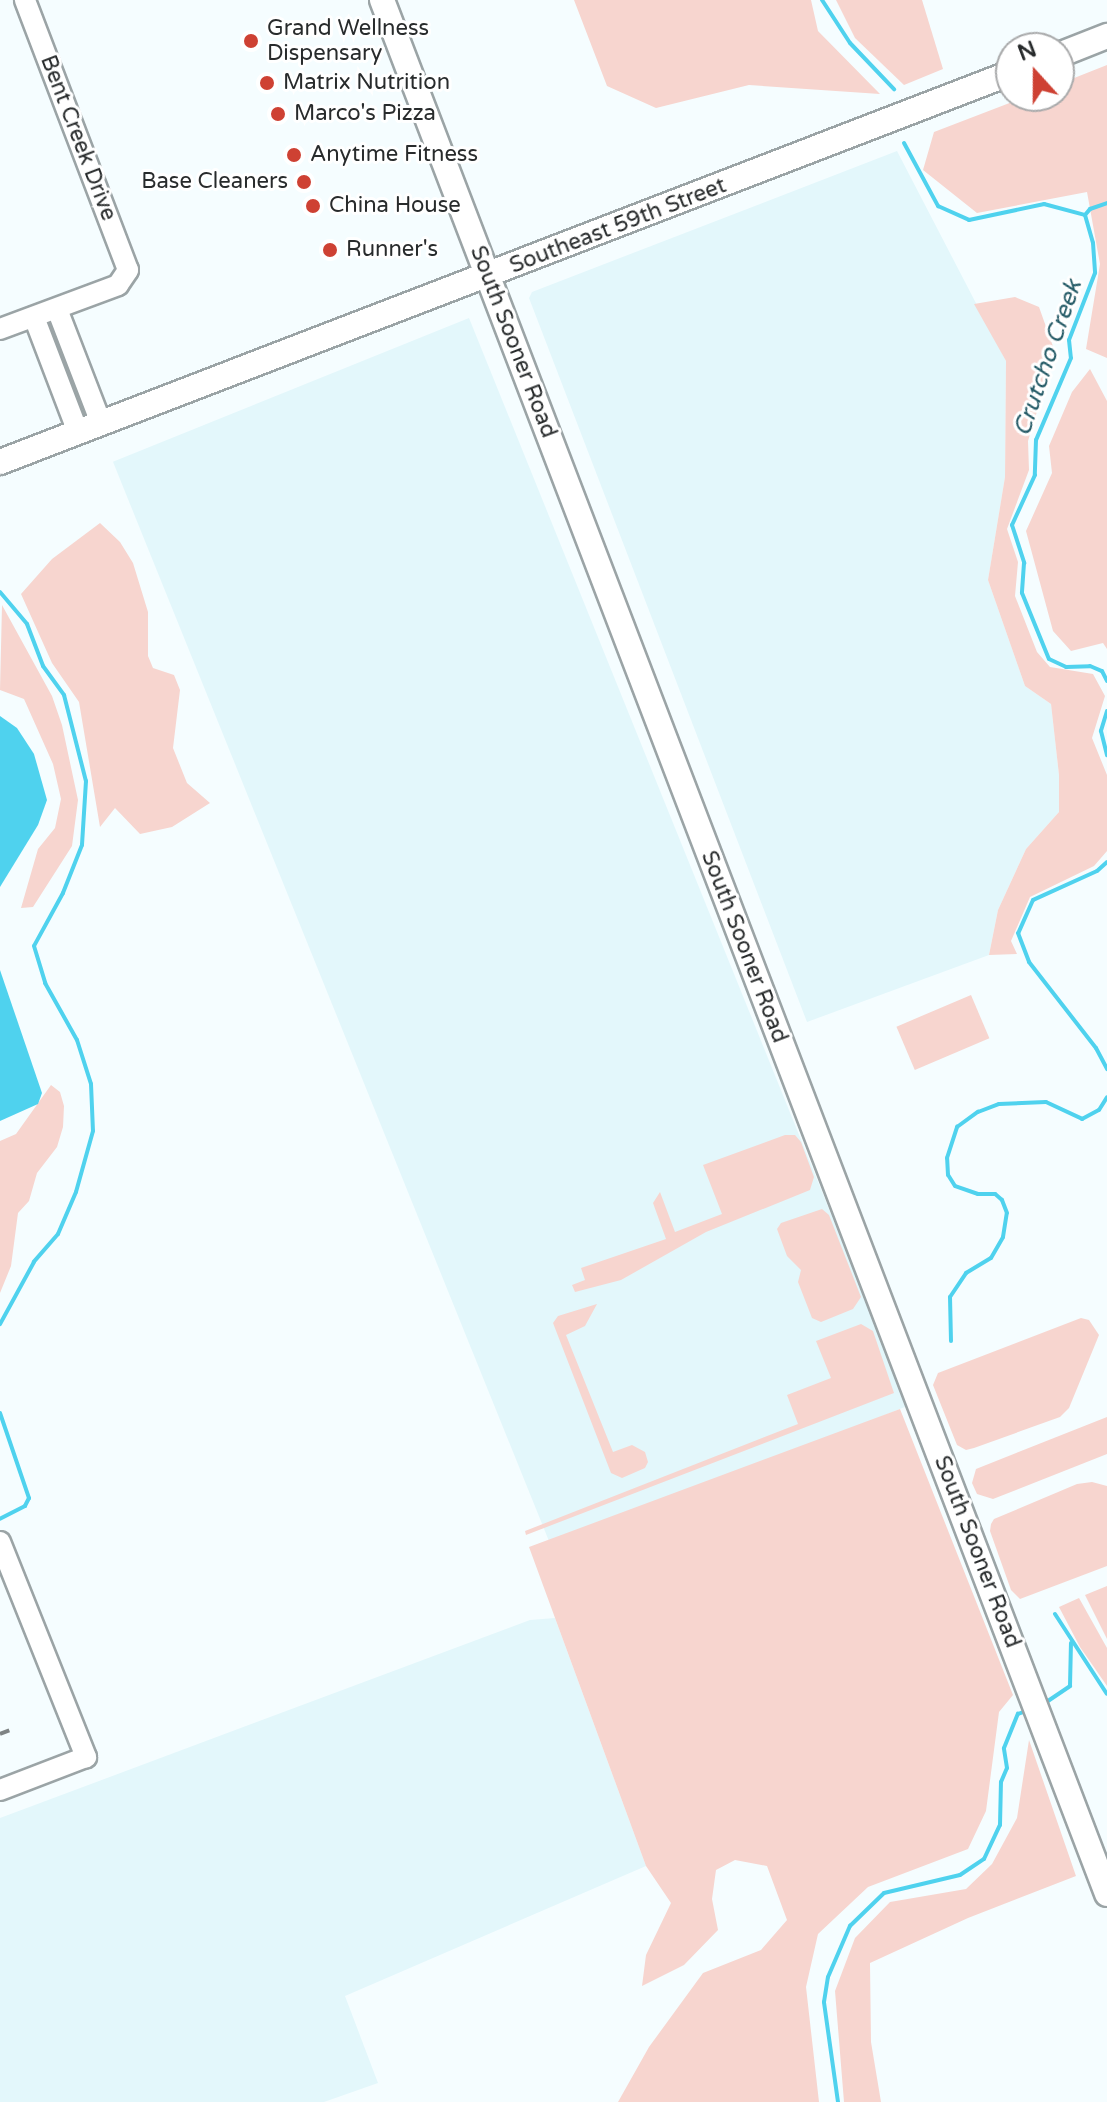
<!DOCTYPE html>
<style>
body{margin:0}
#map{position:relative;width:1107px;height:2102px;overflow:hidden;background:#f5fdff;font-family:"Varela Round",sans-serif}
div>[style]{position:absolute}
.built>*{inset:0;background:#e3f7fb;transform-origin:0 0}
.green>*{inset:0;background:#f7d5cf;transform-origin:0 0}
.water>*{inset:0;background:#4fd2ee}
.stream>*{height:4px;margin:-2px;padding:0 2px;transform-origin:2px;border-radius:2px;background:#4fd2ee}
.roads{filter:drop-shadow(2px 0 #9ba4a6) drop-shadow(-2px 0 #9ba4a6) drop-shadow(0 2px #9ba4a6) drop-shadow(0 -2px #9ba4a6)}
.minor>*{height:20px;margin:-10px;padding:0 10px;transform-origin:10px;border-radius:10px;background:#fff}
.major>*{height:24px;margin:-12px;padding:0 12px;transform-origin:12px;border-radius:12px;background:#fff}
.rail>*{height:4px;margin-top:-2px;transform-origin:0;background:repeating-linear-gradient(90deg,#7e8384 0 10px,transparent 0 20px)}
.dots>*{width:22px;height:22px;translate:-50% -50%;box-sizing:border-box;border:4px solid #fff;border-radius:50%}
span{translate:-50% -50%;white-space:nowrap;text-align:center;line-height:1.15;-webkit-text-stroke:6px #fff;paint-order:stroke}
.poi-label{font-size:22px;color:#282b2c}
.left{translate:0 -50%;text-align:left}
.right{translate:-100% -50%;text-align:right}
.street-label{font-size:22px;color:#282b2c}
.water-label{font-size:24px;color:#245a66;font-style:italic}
.north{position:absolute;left:995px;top:32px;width:80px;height:80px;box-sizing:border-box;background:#fff;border:2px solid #a9aaab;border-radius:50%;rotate:339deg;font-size:22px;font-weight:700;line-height:32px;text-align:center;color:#282b2c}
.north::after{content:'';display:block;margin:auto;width:28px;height:36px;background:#ce4133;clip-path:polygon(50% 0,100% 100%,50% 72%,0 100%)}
</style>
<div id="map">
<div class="built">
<i style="clip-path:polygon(897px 151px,1006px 361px,1005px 477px,988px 580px,1025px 686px,1051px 704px,1059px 775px,1059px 812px,1026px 849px,998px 910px,989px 955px,807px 1022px,529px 298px,532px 292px)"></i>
<i style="left:469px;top:318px;width:1173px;height:384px;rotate:68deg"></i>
<i style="clip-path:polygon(555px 1618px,646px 1866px,345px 1996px,378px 2083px,324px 2102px,0 2102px,0 1818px,530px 1620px)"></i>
</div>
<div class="green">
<i style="clip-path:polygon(574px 0,811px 0,818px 31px,880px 94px,749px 85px,656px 108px,607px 86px)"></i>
<i style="clip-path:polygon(836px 0,922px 0,943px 69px,904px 85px,855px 38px)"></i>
<i style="clip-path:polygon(1107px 65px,1107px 358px,1086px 349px,1100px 264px,1087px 192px,977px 213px,923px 170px,934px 132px,1028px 96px,1059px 96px,1059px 84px)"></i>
<i style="clip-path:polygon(1015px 297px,1039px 307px,1055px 352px,1028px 441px,1029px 470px,1007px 529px,1018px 562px,1015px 596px,1037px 652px,1050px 667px,1093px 674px,1105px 696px,1092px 738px,1107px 775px,1107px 851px,1094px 866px,1030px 897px,1011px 941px,1017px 954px,989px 955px,998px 910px,1026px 849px,1059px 812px,1059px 775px,1051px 704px,1025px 686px,988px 580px,1005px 477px,1006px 361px,974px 304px)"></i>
<i style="clip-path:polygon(1090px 369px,1107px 401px,1107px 649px,1103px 643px,1071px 651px,1053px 631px,1026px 531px,1052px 473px,1049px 446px,1072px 392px)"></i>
<i style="clip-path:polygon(100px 523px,120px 542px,133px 563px,148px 612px,148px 656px,153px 668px,174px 675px,180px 690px,173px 748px,187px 783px,210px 803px,172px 827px,140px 834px,115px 808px,100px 827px,79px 702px,52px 663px,21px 594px,52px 559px)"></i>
<i style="clip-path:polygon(2px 605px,52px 696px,62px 725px,78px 800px,72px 846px,33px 907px,21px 908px,38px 849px,55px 828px,61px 799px,53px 764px,24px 699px,0 690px)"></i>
<i style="left:971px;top:995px;width:47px;height:81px;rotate:67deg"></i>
<i style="clip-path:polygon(51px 1085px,60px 1092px,64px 1106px,63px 1127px,57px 1147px,37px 1173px,29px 1201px,18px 1213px,11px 1266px,0 1293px,0 1141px,16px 1134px)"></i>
<i style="clip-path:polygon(785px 1135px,795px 1135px,801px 1142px,814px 1177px,810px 1190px,706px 1232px,621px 1280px,575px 1292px,572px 1285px,585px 1280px,581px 1268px,666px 1239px,653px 1203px,660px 1192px,675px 1232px,722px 1214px,703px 1165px)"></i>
<i style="clip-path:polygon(822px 1209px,829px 1215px,861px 1297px,853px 1309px,821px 1322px,812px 1318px,798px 1282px,801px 1270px,787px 1256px,777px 1229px,781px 1223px)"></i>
<i style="clip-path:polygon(597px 1304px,585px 1326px,566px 1335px,613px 1452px,632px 1445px,645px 1452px,648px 1462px,645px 1468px,622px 1478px,611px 1473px,553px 1323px,558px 1316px)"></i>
<i style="clip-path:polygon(1081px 1318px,1089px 1320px,1099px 1335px,1069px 1408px,1060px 1417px,974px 1448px,966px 1450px,957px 1445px,933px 1385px,938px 1373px)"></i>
<i style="clip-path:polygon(861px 1324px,873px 1331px,894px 1393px,526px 1535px,525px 1531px,798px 1424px,787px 1395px,831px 1378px,816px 1341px)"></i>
<i style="clip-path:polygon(900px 1409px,1013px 1695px,999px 1712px,986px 1811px,968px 1849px,868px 1887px,818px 1934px,806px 1987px,819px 2102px,618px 2102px,649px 2047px,703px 1973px,761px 1950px,787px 1920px,767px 1866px,735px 1860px,716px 1870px,712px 1899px,718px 1930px,684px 1965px,642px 1986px,646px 1955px,671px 1903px,646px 1866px,529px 1547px)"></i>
<i style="clip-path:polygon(1107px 1417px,1107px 1454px,993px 1499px,977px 1494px,972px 1483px,976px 1469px)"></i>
<i style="clip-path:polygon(1092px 1482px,1107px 1486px,1107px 1566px,1020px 1599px,1011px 1590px,990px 1531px,991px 1524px,994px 1519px,1077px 1484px)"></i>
<i style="clip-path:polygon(1107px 1586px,1107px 1639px,1085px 1595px)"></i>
<i style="clip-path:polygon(1079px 1598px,1107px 1648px,1107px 1686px,1080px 1647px,1059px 1607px)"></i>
<i style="clip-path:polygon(1029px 1740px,1076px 1876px,968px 1918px,870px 1963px,871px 2042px,881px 2102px,844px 2102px,835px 1991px,855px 1938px,890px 1902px,966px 1889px,992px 1864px,1017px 1818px)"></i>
</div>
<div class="water">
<i style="clip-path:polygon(0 716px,17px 728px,34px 754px,47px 800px,38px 825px,0 887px)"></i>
<i style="clip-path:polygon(0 970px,42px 1093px,38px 1104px,0 1121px)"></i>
</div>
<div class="stream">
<i style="left:822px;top:0;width:51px;rotate:56.9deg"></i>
<i style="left:850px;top:43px;width:64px;rotate:46.3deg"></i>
<i style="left:904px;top:143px;width:72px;rotate:61.6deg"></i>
<i style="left:938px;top:206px;width:34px;rotate:24deg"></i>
<i style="left:969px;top:220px;width:77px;rotate:-12deg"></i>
<i style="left:1044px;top:204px;width:42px;rotate:15deg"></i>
<i style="left:1085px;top:215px;width:29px;rotate:74deg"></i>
<i style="left:1093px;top:243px;width:30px;rotate:86deg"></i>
<i style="left:1095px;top:273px;width:72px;rotate:111.2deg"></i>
<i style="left:1069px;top:340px;width:18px;rotate:84deg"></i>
<i style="left:1071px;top:358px;width:89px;rotate:113.1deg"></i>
<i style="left:1036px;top:440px;width:35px;rotate:92deg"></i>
<i style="left:1035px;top:475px;width:55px;rotate:114.7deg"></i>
<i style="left:1012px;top:525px;width:40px;rotate:72deg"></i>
<i style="left:1024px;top:563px;width:30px;rotate:94deg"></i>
<i style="left:1022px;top:593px;width:71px;rotate:67.8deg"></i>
<i style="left:1049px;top:659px;width:19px;rotate:25deg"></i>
<i style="left:1066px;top:667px;width:24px;rotate:-2deg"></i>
<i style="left:1090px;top:666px;width:13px;rotate:23deg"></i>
<i style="left:1102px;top:671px;width:11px;rotate:63deg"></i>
<i style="left:1085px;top:215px;width:8px;rotate:-50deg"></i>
<i style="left:1090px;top:209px;width:18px;rotate:-19deg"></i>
<i style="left:0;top:592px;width:42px;rotate:49.8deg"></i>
<i style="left:27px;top:624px;width:45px;rotate:69.1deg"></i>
<i style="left:43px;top:666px;width:36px;rotate:54deg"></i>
<i style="left:64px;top:695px;width:89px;rotate:75.7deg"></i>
<i style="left:86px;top:781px;width:64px;rotate:93.6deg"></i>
<i style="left:82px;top:845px;width:52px;rotate:111.6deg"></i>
<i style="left:63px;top:893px;width:60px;rotate:118.7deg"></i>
<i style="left:34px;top:946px;width:39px;rotate:73deg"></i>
<i style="left:45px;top:983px;width:65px;rotate:60.7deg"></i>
<i style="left:77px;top:1040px;width:46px;rotate:72.3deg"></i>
<i style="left:91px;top:1084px;width:47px;rotate:87.6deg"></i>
<i style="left:93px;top:1131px;width:63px;rotate:105.6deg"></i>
<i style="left:76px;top:1192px;width:46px;rotate:113.2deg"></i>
<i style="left:58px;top:1234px;width:37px;rotate:131deg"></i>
<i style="left:34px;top:1262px;width:71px;rotate:118.7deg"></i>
<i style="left:1107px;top:711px;width:21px;rotate:107deg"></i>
<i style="left:1101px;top:731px;width:25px;rotate:76deg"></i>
<i style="left:1107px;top:862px;width:13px;rotate:138deg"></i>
<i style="left:1097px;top:871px;width:70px;rotate:155.6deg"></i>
<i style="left:1033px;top:900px;width:36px;rotate:114deg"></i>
<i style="left:1018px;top:933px;width:31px;rotate:69deg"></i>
<i style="left:1029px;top:962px;width:109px;rotate:52.1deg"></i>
<i style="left:1096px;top:1048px;width:24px;rotate:62deg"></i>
<i style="left:951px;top:1341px;width:44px;rotate:-91.3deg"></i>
<i style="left:950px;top:1297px;width:29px;rotate:-56deg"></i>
<i style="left:966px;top:1273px;width:29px;rotate:-31deg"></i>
<i style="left:991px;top:1258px;width:24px;rotate:-60deg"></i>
<i style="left:1003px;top:1237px;width:24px;rotate:-81deg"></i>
<i style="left:1007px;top:1213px;width:14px;rotate:-111deg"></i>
<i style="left:1002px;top:1200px;width:9px;rotate:-139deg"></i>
<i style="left:995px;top:1194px;width:17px;rotate:180deg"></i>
<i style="left:978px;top:1194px;width:24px;rotate:-161deg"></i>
<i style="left:955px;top:1186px;width:13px;rotate:-122deg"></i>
<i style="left:948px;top:1175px;width:17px;rotate:-93deg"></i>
<i style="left:947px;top:1158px;width:33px;rotate:-72deg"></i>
<i style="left:957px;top:1127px;width:26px;rotate:-36deg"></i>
<i style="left:978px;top:1112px;width:22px;rotate:-21deg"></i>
<i style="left:999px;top:1104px;width:47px;rotate:-2.4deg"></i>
<i style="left:1046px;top:1102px;width:40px;rotate:25deg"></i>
<i style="left:1082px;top:1119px;width:19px;rotate:-28deg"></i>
<i style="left:1099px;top:1110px;width:15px;rotate:-58deg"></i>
<i style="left:0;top:1413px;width:90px;rotate:71.2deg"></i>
<i style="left:29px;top:1498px;width:9px;rotate:117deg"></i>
<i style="left:25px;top:1506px;width:28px;rotate:153deg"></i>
<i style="left:1055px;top:1614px;width:95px;rotate:57deg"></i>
<i style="left:1042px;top:1705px;width:34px;rotate:-34deg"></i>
<i style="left:1070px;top:1686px;width:43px;rotate:-88.7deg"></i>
<i style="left:838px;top:2102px;width:101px;rotate:-98deg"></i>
<i style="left:824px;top:2002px;width:25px;rotate:-81deg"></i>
<i style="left:828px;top:1977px;width:56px;rotate:-66.7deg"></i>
<i style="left:850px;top:1926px;width:47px;rotate:-44.1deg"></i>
<i style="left:884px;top:1893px;width:78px;rotate:-13.3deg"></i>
<i style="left:960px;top:1875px;width:29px;rotate:-34deg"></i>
<i style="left:984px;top:1859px;width:38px;rotate:-65deg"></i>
<i style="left:1000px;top:1825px;width:43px;rotate:-88.7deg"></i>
<i style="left:1001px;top:1782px;width:15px;rotate:-67deg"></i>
<i style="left:1007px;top:1768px;width:20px;rotate:-99deg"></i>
<i style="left:1004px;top:1748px;width:37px;rotate:-68deg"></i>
<i style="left:1018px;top:1714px;width:9px;rotate:-21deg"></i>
</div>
<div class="roads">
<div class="minor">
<i style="left:57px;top:309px;width:122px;rotate:68.9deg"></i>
<i style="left:34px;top:317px;width:123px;rotate:69.1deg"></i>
<i style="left:0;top:329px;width:126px;rotate:-20.4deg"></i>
<i style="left:118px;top:285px;width:18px;rotate:-56deg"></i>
<i style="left:128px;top:270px;width:289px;rotate:-110.9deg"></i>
<i style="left:0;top:1542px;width:232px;rotate:68.2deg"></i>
<i style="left:86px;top:1757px;width:92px;rotate:159deg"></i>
</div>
<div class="major">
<i style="left:382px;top:0;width:2028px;rotate:69.05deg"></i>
<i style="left:1059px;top:55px;width:52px;rotate:-21.6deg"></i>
<i style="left:0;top:462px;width:1083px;rotate:-21.05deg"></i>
</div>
</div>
<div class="rail">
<i style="left:0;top:1734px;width:19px;rotate:-21deg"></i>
</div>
<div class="dots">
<i style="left:251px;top:41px;background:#ce4133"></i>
<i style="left:267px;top:83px;background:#ce4133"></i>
<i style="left:278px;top:114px;background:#ce4133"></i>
<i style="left:294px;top:155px;background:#ce4133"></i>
<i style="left:304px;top:182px;background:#ce4133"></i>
<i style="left:313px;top:206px;background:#ce4133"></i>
<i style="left:330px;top:250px;background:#ce4133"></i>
</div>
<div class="poi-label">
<span class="left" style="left:267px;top:41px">Grand Wellness<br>Dispensary</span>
<span class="left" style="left:283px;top:83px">Matrix Nutrition</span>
<span class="left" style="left:294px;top:114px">Marco's Pizza</span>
<span class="left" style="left:310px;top:155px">Anytime Fitness</span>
<span class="right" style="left:288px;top:182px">Base Cleaners</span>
<span class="left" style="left:329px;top:206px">China House</span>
<span class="left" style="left:346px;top:250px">Runner's</span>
</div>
<div class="street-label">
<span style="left:78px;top:138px;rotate:69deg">Bent Creek Drive</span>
<span style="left:618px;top:226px;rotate:-21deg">Southeast 59th Street</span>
<span style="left:513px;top:342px;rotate:69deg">South Sooner Road</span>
<span style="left:744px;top:947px;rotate:69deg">South Sooner Road</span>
<span style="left:977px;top:1552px;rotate:69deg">South Sooner Road</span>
</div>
<div class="water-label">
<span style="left:1048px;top:358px;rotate:-71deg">Crutcho Creek</span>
</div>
<div class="north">N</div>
</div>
